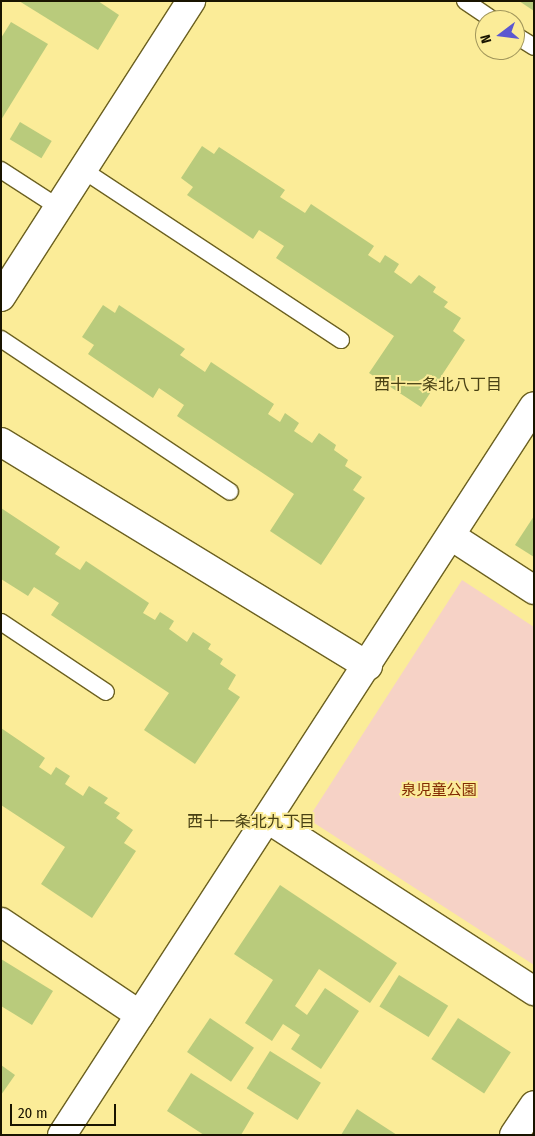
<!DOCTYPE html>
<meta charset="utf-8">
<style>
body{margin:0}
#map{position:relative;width:535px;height:1136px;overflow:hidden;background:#fbec98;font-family:"Fira Sans Condensed","Noto Sans JP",sans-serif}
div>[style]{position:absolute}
.green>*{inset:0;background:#f6d2c6}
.building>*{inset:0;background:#b9cb7c;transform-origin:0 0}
.roads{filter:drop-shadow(1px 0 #6c6121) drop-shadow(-1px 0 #6c6121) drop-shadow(0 1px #6c6121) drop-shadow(0 -1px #6c6121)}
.lane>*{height:16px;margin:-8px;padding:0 8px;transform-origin:8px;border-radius:8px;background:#fff}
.street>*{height:28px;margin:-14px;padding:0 14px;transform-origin:14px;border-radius:14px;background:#fff}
span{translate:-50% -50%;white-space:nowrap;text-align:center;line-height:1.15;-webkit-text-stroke:4px #fbec98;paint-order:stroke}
.park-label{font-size:15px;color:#832a02}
.neighbourhood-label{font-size:16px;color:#494114}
.frame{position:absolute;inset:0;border:2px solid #191400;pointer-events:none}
.north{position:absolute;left:475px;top:10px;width:50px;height:50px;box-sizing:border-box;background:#fbec98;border:1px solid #a1965b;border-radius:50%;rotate:255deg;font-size:14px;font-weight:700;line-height:20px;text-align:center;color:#191400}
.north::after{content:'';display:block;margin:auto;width:18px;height:22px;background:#5b58d0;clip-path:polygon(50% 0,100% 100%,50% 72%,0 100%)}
.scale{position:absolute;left:10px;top:1104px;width:106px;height:22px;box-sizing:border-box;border:2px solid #191400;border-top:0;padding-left:6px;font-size:15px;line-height:18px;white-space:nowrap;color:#191400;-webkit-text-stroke:4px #fbec98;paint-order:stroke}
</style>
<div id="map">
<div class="green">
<i style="clip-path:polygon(462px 580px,534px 627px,534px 965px,308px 819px)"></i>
</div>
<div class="building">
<i style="clip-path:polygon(19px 1px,98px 1px,119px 15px,98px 50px)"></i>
<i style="clip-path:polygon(519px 1px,534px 1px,534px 11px)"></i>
<i style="clip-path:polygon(11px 22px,48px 44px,1px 120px,1px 38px)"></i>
<i style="left:20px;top:122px;width:37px;height:20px;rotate:31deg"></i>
<i style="clip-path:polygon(202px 146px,214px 154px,219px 147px,285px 190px,280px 197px,305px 213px,311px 204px,374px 246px,368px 255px,380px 263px,385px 255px,399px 264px,394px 272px,411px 284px,419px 275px,436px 287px,433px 292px,448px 302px,444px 307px,461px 318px,453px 331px,465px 340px,421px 407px,369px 373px,394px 336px,276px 258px,284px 246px,259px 230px,253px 239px,187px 195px,193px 187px,181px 178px)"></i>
<i style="clip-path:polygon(103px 305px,115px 313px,119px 305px,185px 349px,180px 355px,205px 372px,211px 362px,274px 404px,268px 414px,280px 422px,285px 413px,299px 423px,294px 431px,312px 443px,319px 433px,336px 445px,334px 450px,348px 460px,345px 466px,362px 477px,353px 490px,365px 498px,321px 565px,270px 531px,294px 494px,177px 416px,184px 405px,159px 388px,153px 398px,88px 354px,94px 345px,82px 337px)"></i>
<i style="clip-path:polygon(1px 508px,60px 547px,55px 554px,80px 570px,86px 561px,149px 603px,143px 613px,155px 620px,160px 612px,174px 621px,169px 629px,187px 642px,193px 632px,211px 644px,208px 649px,223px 659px,220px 664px,236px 675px,228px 689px,240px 697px,195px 764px,144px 730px,169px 693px,51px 615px,59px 603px,34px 587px,28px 596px,1px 579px)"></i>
<i style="clip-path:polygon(534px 516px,534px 557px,515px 545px)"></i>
<i style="clip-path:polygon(1px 728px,45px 758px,39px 767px,51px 775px,56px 767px,70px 776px,65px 784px,83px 796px,89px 786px,108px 798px,104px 803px,120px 813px,116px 818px,133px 830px,124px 843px,136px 851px,92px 918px,41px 884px,65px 847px,1px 805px)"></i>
<i style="clip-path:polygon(280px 885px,397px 963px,370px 1003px,319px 969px,295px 1006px,307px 1015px,325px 988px,359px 1011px,321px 1069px,291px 1049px,300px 1035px,283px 1024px,272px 1041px,245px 1023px,273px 980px,234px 954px)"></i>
<i style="clip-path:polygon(1px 959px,53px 991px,32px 1025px,1px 1006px)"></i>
<i style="left:399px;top:975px;width:58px;height:37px;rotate:32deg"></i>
<i style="left:210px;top:1018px;width:53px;height:41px;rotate:34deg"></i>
<i style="left:458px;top:1018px;width:63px;height:49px;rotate:33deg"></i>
<i style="left:270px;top:1051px;width:60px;height:44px;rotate:32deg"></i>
<i style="clip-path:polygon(1px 1065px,15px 1075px,1px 1095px)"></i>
<i style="clip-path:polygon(191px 1073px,254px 1113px,241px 1135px,204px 1135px,167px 1111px)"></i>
<i style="clip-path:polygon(357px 1109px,397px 1135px,341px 1135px)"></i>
</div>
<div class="roads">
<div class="lane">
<i style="left:465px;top:1px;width:34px;rotate:34deg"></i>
<i style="left:515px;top:35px;width:22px;rotate:32deg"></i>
<i style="left:1px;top:170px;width:68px;rotate:33deg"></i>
<i style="left:83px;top:170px;width:309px;rotate:33.4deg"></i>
<i style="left:1px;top:339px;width:275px;rotate:33.7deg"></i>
<i style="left:1px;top:622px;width:126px;rotate:33.7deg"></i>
</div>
<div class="street">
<i style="left:1px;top:297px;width:352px;rotate:-57.3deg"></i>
<i style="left:1px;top:442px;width:430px;rotate:31.4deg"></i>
<i style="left:451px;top:536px;width:99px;rotate:33deg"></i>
<i style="left:268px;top:819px;width:317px;rotate:32.9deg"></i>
<i style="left:1px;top:922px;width:167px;rotate:33.8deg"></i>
<i style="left:62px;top:1135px;width:868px;rotate:-57.08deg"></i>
<i style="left:514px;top:1135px;width:36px;rotate:-56deg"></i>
</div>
</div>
<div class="park-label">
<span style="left:439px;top:791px">泉児童公園</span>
</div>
<div class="neighbourhood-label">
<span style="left:438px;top:385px">西十一条北八丁目</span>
<span style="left:251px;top:822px">西十一条北九丁目</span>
</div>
<div class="frame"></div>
<div class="north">N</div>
<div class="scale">20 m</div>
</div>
